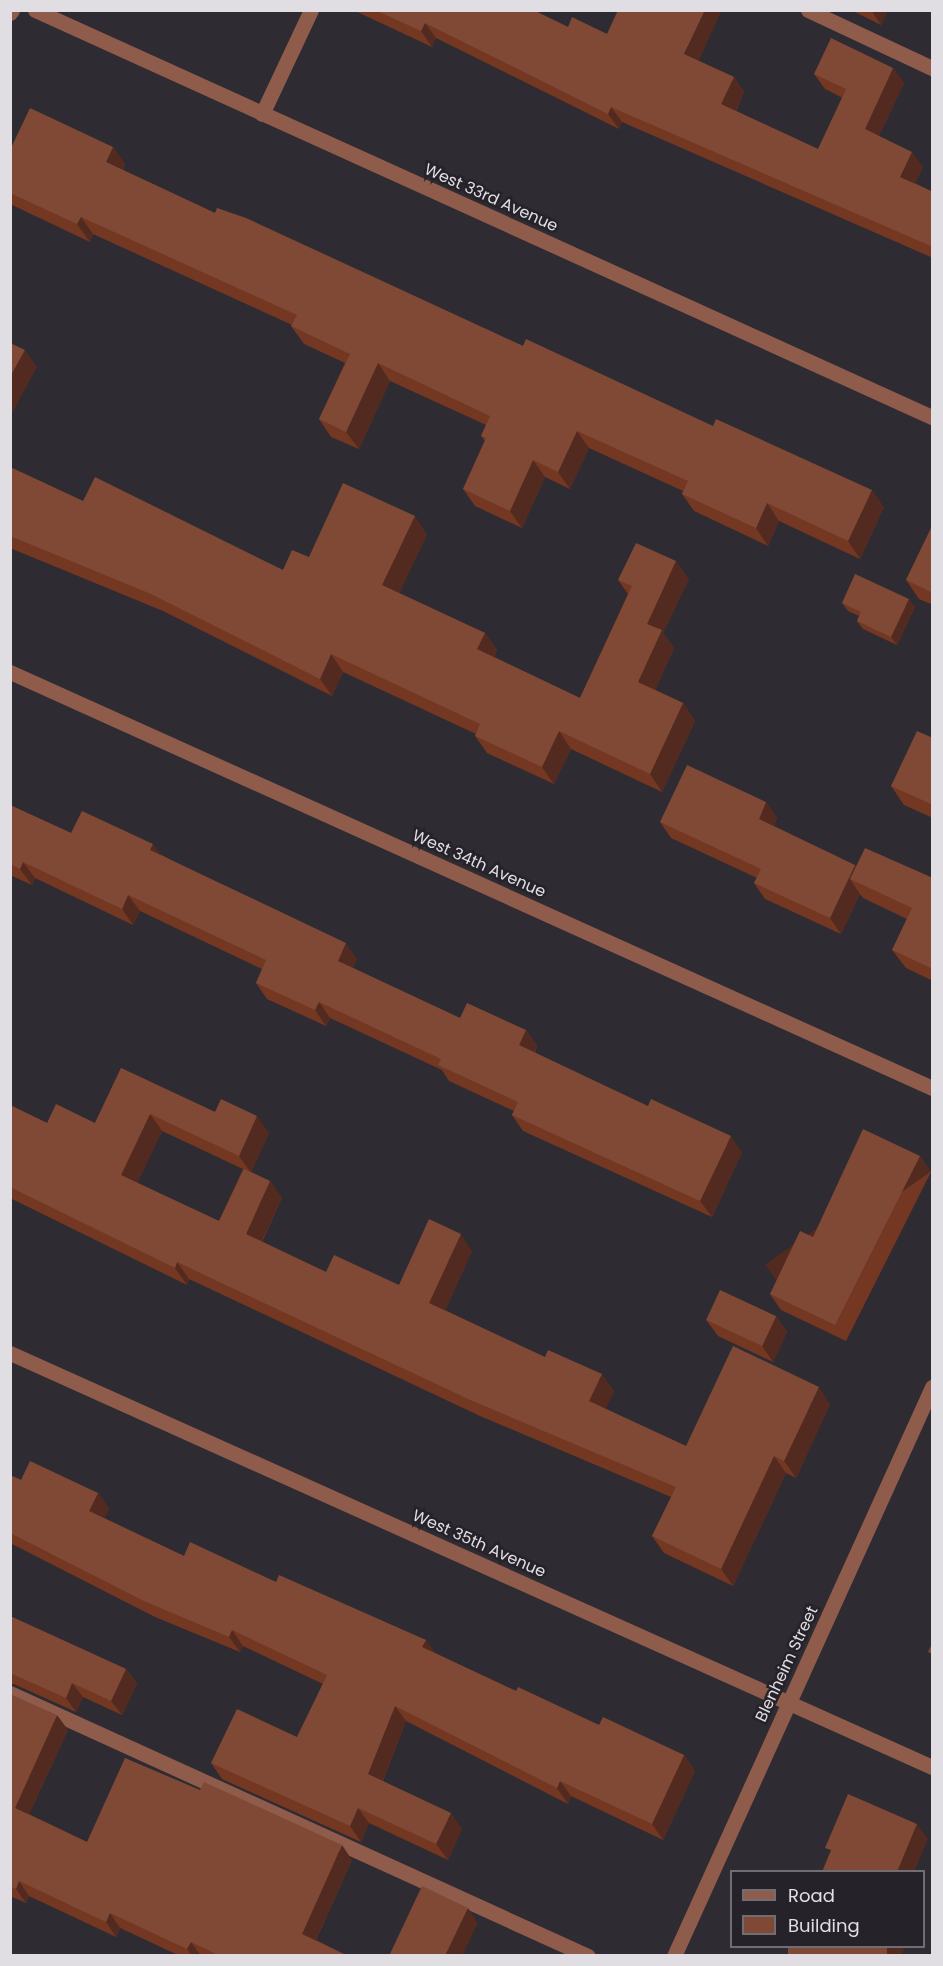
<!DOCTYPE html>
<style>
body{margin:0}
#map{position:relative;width:943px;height:1966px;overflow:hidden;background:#2e2b33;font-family:Poppins,sans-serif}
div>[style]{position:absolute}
.minor>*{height:15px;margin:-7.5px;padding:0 7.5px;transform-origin:7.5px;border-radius:7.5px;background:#8f5c4c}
.wall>*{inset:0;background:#733722}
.shaded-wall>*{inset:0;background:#532a20;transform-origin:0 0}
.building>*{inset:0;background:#7f4936;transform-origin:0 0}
span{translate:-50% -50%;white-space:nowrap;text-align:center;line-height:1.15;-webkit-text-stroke:5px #252229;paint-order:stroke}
.street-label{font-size:16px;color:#e0dee3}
.frame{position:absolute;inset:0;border:12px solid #e0dee3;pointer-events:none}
.legend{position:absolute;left:730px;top:1870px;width:195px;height:78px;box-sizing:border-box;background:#252229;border:2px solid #706d73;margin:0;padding:8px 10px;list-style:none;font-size:18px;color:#e0dee3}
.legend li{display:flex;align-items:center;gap:12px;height:30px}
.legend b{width:30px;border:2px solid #706d73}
</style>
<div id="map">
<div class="minor">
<i style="left:35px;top:10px;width:985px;rotate:24.41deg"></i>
<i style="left:808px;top:10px;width:137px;rotate:25.1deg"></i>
<i style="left:10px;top:13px;width:4px;rotate:-56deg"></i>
<i style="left:262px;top:114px;width:115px;rotate:-64.8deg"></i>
<i style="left:10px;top:672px;width:1012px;rotate:24.28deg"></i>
<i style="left:10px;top:1353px;width:1011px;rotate:24.18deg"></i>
<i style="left:10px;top:1693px;width:635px;rotate:24.47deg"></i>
<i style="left:674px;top:1956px;width:625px;rotate:-65.61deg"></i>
</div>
<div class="wall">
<i style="clip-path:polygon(353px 10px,533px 10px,568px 27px,607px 34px,699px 61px,734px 77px,744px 92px,736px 111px,818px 149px,843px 98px,825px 89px,814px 74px,893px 68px,904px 83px,879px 136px,923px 167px,915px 183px,933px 192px,933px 258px,622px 122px,619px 129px,436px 38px,432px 47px)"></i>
<i style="clip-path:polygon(851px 10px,888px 10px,881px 25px)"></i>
<i style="clip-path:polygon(113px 147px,125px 164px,123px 170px,215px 213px,523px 346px,884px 507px,860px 559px,779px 521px,768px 546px,694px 511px,682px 494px,683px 491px,589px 448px,570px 489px,545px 477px,522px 528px,475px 506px,463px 489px,485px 441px,481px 436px,486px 425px,390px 381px,359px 449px,331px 437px,319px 419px,345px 363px,304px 344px,291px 326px,292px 325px,93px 234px,90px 242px,10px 204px,10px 150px)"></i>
<i style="clip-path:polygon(10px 467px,83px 501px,283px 570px,309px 557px,427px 534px,399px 593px,485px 633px,497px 650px,494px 657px,580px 698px,628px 594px,618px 580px,689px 579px,663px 633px,674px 648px,655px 690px,683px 703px,695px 721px,662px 792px,571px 749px,554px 784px,487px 753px,475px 736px,476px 734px,343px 672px,332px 696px,163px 611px,10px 548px)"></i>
<i style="clip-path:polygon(933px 524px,933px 605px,919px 599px,906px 580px)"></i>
<i style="clip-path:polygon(842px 603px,915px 607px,897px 645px,863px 629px,857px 621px,859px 616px,848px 611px)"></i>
<i style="clip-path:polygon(933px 738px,933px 818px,904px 805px,891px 786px)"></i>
<i style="clip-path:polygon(766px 802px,777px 818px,774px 826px,856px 866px,933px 878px,933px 981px,906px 968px,892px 950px,907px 919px,863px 898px,860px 894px,841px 934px,765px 899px,754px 883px,757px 878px,671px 838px,660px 822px)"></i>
<i style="clip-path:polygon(10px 805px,71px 833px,160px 854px,357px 959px,353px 968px,460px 1018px,526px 1030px,537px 1046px,535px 1053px,742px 1152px,712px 1217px,523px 1131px,512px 1115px,514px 1111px,449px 1081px,442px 1070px,330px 1018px,326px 1026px,267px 999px,256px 983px,262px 969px,140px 911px,133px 925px,35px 878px,32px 885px,10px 875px)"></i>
<i style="clip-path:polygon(evenodd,121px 1068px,215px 1112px,269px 1133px,251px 1172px,270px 1181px,282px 1198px,262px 1242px,326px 1272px,399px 1285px,472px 1251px,445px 1310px,614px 1391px,605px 1409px,686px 1446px,830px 1404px,796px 1478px,786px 1473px,733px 1586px,664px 1553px,652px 1536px,671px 1497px,480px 1416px,189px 1279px,187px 1285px,10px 1198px,10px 1105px,47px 1123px,95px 1123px,121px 1068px,162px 1131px,243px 1169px,219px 1221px,137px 1183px,162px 1131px)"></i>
<i style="clip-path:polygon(920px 1156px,931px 1172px,846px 1341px,781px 1310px,770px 1294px,813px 1237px)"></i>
<i style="clip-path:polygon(776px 1316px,787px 1332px,773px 1362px,718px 1336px,706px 1320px)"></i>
<i style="clip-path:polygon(10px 1475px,21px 1480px,98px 1493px,109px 1509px,104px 1518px,184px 1556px,276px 1582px,426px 1640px,435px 1653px,516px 1691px,599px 1725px,684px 1755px,695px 1771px,663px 1840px,571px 1796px,568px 1804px,406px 1721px,383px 1781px,462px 1829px,448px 1860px,369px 1823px,361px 1842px,222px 1779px,211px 1763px,297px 1737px,323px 1684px,243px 1646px,240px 1652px,155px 1617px,10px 1543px)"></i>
<i style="clip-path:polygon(10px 1616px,126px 1669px,137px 1684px,122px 1715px,83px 1697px,76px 1712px,14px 1684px,10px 1685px)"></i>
<i style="clip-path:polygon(10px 1694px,68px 1730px,29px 1814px,87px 1842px,352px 1860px,316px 1940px,348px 1956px,180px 1956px,120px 1928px,116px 1937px,29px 1896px,26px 1903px,10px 1896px)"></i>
</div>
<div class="shaded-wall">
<i style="clip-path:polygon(705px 10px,722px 10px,695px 69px,684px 54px)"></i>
<i style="clip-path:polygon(871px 10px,888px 10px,881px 25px)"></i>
<i style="clip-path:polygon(425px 23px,436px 38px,432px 47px,421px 31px)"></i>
<i style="clip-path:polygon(893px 68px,904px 83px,875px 145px,865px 129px)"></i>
<i style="clip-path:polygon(734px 77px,744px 92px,732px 119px,721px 104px)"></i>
<i style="clip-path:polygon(611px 107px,622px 122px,619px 129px,608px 114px)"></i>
<i style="clip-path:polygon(113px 147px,125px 164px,118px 180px,106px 162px)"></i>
<i style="clip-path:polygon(912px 152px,923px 167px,911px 192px,900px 177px)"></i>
<i style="clip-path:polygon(81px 217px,93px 234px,90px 242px,77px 224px)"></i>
<i style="clip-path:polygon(25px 350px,37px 367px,10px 417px,10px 377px)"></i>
<i style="clip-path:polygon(378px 363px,390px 381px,359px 449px,346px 432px)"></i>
<i style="clip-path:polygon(577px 431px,589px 448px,570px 489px,558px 472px)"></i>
<i style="clip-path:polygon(533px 460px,545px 477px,522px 528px,510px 511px)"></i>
<i style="clip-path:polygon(872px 490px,884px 507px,860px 559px,848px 541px)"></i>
<i style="clip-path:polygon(767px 503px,779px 521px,768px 546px,756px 528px)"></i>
<i style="clip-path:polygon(415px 516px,427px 534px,395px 603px,382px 585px)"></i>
<i style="clip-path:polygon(676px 561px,689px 579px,663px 633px,674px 648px,651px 700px,638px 682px,647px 624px)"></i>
<i style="clip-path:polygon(909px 599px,915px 607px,897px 645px,891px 637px)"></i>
<i style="clip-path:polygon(485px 633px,497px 650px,489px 667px,477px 649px)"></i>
<i style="clip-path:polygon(331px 654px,343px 672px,332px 696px,320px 679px)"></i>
<i style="clip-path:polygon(683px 703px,695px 721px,662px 792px,650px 774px)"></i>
<i style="clip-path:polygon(559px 731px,571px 749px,554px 784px,542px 767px)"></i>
<i style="clip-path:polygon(766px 802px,777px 818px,770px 835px,759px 819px)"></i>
<i style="clip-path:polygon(153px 844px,164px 860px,150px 850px)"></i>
<i style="clip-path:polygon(23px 862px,35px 878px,32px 885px,20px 869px)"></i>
<i style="clip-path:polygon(855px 865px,866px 880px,850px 879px,860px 894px,841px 934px,830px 918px)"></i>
<i style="clip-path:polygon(128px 895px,140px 911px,133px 925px,122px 909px)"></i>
<i style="clip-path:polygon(346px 943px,357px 959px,349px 977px,338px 961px)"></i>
<i style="clip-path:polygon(319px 1002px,330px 1018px,326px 1026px,315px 1010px)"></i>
<i style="clip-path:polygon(526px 1030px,537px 1046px,531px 1061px,519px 1045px)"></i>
<i style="clip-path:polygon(150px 1114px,162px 1131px,133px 1192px,121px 1175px)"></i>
<i style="clip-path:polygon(257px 1116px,269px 1133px,251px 1173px,239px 1156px)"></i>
<i style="clip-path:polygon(731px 1136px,742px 1152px,712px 1217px,700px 1201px)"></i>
<i style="left:920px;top:1156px;width:19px;height:189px;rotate:55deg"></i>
<i style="clip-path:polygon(270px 1181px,282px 1198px,257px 1251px,246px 1234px)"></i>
<i style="clip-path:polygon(461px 1234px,472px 1251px,441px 1320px,429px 1303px)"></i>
<i style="clip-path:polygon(177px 1262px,189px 1279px,187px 1285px,175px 1268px)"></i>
<i style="clip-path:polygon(776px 1316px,787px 1332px,773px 1362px,762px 1346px)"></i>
<i style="clip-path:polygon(602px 1374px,614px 1391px,601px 1418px,589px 1401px)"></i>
<i style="clip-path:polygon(819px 1387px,830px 1404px,796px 1478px,784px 1461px)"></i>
<i style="clip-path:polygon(774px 1456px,786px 1473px,733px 1586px,721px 1569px)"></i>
<i style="clip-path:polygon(98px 1493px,109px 1509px,100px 1527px,89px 1511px)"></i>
<i style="clip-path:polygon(232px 1630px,243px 1646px,240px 1652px,229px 1637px)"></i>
<i style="clip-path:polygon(426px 1640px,437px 1655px,422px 1647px)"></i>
<i style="clip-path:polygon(126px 1669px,137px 1684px,122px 1715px,111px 1701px)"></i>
<i style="clip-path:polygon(72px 1683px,83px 1697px,76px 1712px,66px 1698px)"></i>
<i style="clip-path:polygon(395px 1706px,406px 1721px,379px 1790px,368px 1774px)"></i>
<i style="clip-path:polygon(57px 1715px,68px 1730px,25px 1822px,15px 1808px)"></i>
<i style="clip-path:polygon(684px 1755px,695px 1771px,663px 1840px,652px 1824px)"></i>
<i style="clip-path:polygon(560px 1781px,571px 1796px,568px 1804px,557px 1788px)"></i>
<i style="clip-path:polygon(358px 1808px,369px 1823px,361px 1842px,350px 1826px)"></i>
<i style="clip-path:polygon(451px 1813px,462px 1829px,448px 1860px,436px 1844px)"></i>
<i style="clip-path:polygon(917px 1824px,928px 1839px,914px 1872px,897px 1872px)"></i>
<i style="clip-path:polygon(342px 1845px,352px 1860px,312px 1948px,302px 1934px)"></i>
<i style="clip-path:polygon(19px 1881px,29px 1896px,26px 1903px,16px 1889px)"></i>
<i style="clip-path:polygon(468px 1908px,478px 1923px,462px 1956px,445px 1956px)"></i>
<i style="clip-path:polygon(110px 1913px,120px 1928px,116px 1937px,106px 1922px)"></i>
<i style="clip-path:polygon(191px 1942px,201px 1956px,192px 1956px,187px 1949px)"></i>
<i style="clip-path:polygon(887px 1947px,905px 1947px,901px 1956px,883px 1956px)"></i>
</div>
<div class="building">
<i style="clip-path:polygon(375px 10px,533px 10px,568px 27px,572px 17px,607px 34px,618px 10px,705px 10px,684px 54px,734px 77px,721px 104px,818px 149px,846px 89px,814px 74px,831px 38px,893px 68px,865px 129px,912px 152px,900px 177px,933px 192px,933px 247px,611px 107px,608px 114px,425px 23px,421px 31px)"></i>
<i style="clip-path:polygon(30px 108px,113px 147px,106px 162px,215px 213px,217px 208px,246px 218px,523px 346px,526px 339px,713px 426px,716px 419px,872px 490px,848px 541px,767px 503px,756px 528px,682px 494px,688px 481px,577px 431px,558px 472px,533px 460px,510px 511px,463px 489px,486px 438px,481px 436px,490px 416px,378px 363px,346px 432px,319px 419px,350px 354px,291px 326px,297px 315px,81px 217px,77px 224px,10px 193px,10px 150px)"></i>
<i style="clip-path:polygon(10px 343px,25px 350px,10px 377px)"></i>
<i style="clip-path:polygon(10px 467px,83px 501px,95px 477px,283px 570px,292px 550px,309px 557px,343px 483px,415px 516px,382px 585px,485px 633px,477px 649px,580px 698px,632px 586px,618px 580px,636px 543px,676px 561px,647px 624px,662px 630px,638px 682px,683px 703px,650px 774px,559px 731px,542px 767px,475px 736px,480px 724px,331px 654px,320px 679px,151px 594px,10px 536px)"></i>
<i style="clip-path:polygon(933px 524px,933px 593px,906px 580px)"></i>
<i style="clip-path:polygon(855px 574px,909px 599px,891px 637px,857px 621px,861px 612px,842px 603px)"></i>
<i style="clip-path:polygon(917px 731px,933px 738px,933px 805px,891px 786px)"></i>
<i style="clip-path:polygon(687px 765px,766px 802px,759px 819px,855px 865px,830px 918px,754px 883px,761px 869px,660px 822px)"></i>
<i style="clip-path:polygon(10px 805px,71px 833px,82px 811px,153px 844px,150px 850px,346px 943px,338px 961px,460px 1018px,467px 1003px,526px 1030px,519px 1045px,648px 1106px,651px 1099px,731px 1136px,700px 1201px,512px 1115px,518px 1102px,438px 1065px,441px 1059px,319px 1002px,315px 1010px,256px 983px,266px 960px,128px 895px,122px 909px,23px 862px,20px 869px,10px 864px)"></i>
<i style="clip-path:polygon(865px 848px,933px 878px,933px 969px,892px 950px,912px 908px,850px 879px)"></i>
<i style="clip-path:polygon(121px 1068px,215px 1112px,221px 1099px,257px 1116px,239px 1156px,150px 1114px,121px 1175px,219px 1221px,244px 1169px,270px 1181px,246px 1234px,326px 1272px,334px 1255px,399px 1285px,429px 1219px,461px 1234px,429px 1303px,545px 1357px,548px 1350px,602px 1374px,589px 1401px,686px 1446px,733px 1346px,819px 1387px,784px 1461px,774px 1456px,721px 1569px,652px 1536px,676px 1487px,468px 1399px,177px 1262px,175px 1268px,10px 1187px,10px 1105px,47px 1123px,56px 1104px,95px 1123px)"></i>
<i style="clip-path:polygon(863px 1129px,920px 1156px,835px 1325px,770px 1294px,800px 1231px,813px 1237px)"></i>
<i style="left:720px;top:1290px;width:62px;height:33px;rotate:25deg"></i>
<i style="clip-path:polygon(30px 1461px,98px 1493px,89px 1511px,184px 1556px,190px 1542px,276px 1582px,279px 1575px,426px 1640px,422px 1647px,516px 1691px,518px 1687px,599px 1725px,603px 1717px,684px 1755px,652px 1824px,560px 1781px,557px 1788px,395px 1706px,368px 1774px,451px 1813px,436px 1844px,358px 1808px,350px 1826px,211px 1763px,237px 1709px,297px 1737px,327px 1675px,232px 1630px,229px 1637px,144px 1601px,10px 1533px,10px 1475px,21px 1480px)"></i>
<i style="clip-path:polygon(10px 1616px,126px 1669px,111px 1701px,72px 1683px,66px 1698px,10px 1673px)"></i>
<i style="clip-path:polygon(933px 1642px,933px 1654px,928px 1652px)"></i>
<i style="clip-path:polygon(10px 1694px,57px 1715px,15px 1808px,87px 1842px,125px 1758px,200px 1790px,204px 1782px,342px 1845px,302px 1934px,348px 1956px,220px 1956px,191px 1942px,187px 1949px,110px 1913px,106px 1922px,19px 1881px,16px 1889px,10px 1886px)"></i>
<i style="clip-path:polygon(848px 1794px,917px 1824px,897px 1872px,822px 1872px,831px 1850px,825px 1848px)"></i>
<i style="clip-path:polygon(422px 1886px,468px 1908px,445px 1956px,389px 1956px)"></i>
<i style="left:788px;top:1947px;width:99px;height:10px"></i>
</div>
<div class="street-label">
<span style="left:491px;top:198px;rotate:24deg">West 33rd Avenue</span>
<span style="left:479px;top:864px;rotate:24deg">West 34th Avenue</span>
<span style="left:479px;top:1544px;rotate:24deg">West 35th Avenue</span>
<span style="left:787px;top:1664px;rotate:-65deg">Blenheim Street</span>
</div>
<div class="frame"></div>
<ul class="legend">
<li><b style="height:8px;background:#8f5c4c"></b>Road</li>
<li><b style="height:16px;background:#7f4936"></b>Building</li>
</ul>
</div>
